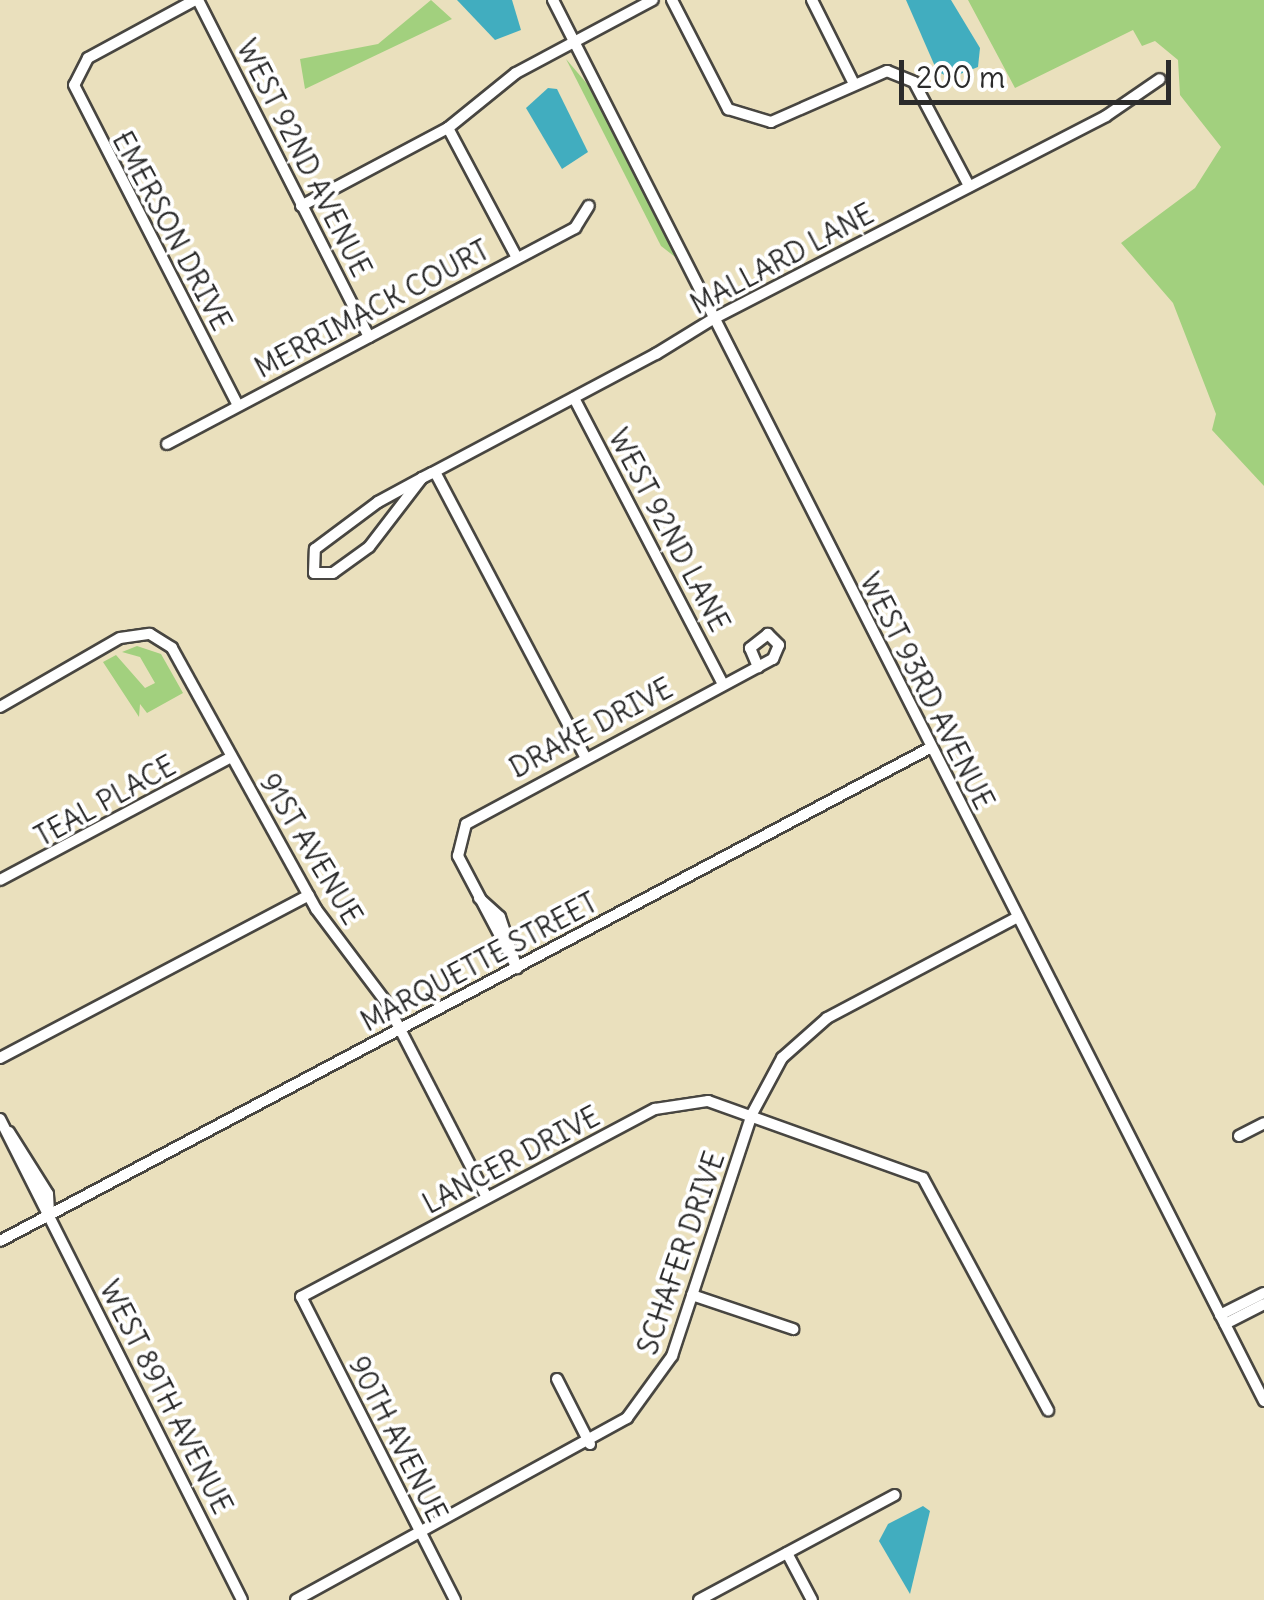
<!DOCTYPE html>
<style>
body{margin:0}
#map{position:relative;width:1264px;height:1600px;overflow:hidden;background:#eae0bd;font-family:Delius,sans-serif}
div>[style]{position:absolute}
.green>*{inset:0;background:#a2d07e}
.water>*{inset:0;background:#41adbf}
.roads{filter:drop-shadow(2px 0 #484641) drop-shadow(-2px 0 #484641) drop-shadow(0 2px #484641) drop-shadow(0 -2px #484641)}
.minor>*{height:10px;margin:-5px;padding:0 5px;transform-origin:5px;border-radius:5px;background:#fff}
span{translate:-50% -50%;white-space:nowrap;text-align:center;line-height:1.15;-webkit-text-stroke:8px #fff;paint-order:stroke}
.street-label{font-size:28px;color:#2b2b2b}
.scale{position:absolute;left:899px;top:60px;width:272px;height:45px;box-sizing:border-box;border:5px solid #2b2b2b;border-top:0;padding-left:12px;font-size:30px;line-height:35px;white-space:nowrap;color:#2b2b2b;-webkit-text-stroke:8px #fff;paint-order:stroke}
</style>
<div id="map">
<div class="green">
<i style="clip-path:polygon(431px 0,452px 19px,305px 89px,300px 59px,378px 44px)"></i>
<i style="clip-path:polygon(968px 0,1264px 0,1264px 486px,1212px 430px,1216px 414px,1173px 303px,1121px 243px,1195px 188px,1221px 147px,1180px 95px,1178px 60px,1155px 41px,1142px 46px,1133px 30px,1015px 88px)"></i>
<i style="clip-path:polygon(566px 59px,594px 92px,679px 260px,661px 246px)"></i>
<i style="clip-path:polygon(137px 646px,161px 654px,183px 693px,147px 713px,140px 704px,139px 717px,103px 662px,116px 655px,145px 688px,155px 683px,140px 657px,122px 652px)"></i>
</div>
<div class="water">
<i style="clip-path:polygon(457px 0,512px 0,521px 30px,495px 40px)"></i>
<i style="clip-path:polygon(906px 0,951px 0,980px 48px,978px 67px,950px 78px,937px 71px)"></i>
<i style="clip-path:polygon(548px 88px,557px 89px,588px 152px,562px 169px,526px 108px)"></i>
<i style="clip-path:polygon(923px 1506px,930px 1511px,910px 1594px,879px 1541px,888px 1524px)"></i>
</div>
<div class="roads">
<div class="minor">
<i style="left:195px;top:0;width:122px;rotate:151.5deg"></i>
<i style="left:88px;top:58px;width:30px;rotate:117deg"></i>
<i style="left:74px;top:85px;width:360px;rotate:62.9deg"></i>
<i style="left:198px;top:0;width:378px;rotate:63.1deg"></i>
<i style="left:553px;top:0;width:1571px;rotate:63.09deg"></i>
<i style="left:672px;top:0;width:123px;rotate:62.8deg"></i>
<i style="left:728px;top:109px;width:45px;rotate:16.8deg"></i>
<i style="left:771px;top:122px;width:127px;rotate:-23.7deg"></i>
<i style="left:887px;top:71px;width:29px;rotate:22deg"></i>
<i style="left:914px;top:82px;width:118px;rotate:62.1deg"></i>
<i style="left:812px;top:0;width:92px;rotate:63.4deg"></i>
<i style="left:448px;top:128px;width:147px;rotate:62deg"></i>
<i style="left:301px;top:206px;width:166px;rotate:-28deg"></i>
<i style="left:448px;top:128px;width:87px;rotate:-39deg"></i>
<i style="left:516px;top:73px;width:155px;rotate:-28.1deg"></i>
<i style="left:574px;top:398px;width:322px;rotate:62.5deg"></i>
<i style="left:167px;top:444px;width:462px;rotate:-27.9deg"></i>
<i style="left:575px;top:228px;width:26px;rotate:-58deg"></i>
<i style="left:435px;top:472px;width:322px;rotate:62.2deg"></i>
<i style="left:422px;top:478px;width:87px;rotate:127.5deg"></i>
<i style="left:369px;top:547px;width:44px;rotate:144.2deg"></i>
<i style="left:333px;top:573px;width:19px;rotate:180deg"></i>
<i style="left:314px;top:573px;width:24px;rotate:-88deg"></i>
<i style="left:315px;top:549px;width:79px;rotate:-36.7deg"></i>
<i style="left:378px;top:502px;width:50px;rotate:-28.6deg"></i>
<i style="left:422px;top:478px;width:11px;rotate:-27deg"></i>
<i style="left:432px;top:473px;width:254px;rotate:-28deg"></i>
<i style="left:656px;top:354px;width:67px;rotate:-31.6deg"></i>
<i style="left:713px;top:319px;width:442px;rotate:-27.3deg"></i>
<i style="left:1106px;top:116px;width:65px;rotate:-34.4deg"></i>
<i style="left:0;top:707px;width:138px;rotate:-29.9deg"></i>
<i style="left:120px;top:638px;width:30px;rotate:-8deg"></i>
<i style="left:150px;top:634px;width:26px;rotate:32deg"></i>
<i style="left:172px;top:648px;width:298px;rotate:61.1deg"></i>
<i style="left:316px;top:909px;width:116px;rotate:53deg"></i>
<i style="left:386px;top:1002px;width:220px;rotate:62.7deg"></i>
<i style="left:0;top:880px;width:262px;rotate:-28deg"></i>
<i style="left:479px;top:898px;width:28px;rotate:42deg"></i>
<i style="left:500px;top:917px;width:54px;rotate:71.6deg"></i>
<i style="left:517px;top:968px;width:127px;rotate:-117.8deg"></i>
<i style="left:458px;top:856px;width:33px;rotate:-76deg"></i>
<i style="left:466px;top:824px;width:349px;rotate:-28.3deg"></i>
<i style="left:773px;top:659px;width:15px;rotate:-67deg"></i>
<i style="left:779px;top:645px;width:16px;rotate:-135deg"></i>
<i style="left:768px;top:634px;width:23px;rotate:142deg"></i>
<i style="left:750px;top:648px;width:21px;rotate:67deg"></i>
<i style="left:0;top:1058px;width:349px;rotate:-27.8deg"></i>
<i style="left:0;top:1119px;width:538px;rotate:63.29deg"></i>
<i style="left:9px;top:1132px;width:73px;rotate:57.8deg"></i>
<i style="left:48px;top:1194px;width:20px;rotate:87deg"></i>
<i style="left:1239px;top:1136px;width:28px;rotate:-27deg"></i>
<i style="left:0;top:1241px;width:1053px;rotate:-27.93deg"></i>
<i style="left:692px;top:1295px;width:107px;rotate:18.6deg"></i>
<i style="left:1220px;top:1315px;width:49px;rotate:-26.6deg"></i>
<i style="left:1225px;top:1324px;width:44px;rotate:-27.1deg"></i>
<i style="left:557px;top:1379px;width:73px;rotate:63.1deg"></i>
<i style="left:787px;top:1553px;width:53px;rotate:62deg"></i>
<i style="left:296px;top:1600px;width:378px;rotate:-28.8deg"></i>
<i style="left:627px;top:1418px;width:77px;rotate:-54deg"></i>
<i style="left:672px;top:1356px;width:255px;rotate:-71.7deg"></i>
<i style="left:752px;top:1114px;width:64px;rotate:-61.8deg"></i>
<i style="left:782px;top:1058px;width:60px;rotate:-41.6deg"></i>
<i style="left:827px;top:1018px;width:216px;rotate:-27.9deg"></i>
<i style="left:455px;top:1600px;width:340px;rotate:-116.9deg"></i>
<i style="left:301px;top:1297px;width:401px;rotate:-28deg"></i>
<i style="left:655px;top:1109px;width:54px;rotate:-8.6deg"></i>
<i style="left:708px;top:1101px;width:228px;rotate:19.7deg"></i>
<i style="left:923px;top:1178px;width:264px;rotate:61.7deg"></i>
<i style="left:699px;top:1600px;width:222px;rotate:-28.2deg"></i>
</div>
</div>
<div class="street-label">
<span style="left:304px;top:158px;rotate:63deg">WEST 92ND AVENUE</span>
<span style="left:172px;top:231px;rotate:62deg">EMERSON DRIVE</span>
<span style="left:782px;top:259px;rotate:-28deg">MALLARD LANE</span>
<span style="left:372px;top:309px;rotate:-28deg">MERRIMACK COURT</span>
<span style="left:669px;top:530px;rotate:62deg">WEST 92ND LANE</span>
<span style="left:927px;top:691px;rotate:63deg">WEST 93RD AVENUE</span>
<span style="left:591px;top:728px;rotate:-28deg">DRAKE DRIVE</span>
<span style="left:105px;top:801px;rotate:-29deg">TEAL PLACE</span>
<span style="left:311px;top:849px;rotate:59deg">91ST AVENUE</span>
<span style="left:479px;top:962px;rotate:-28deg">MARQUETTE STREET</span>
<span style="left:511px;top:1160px;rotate:-28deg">LANCER DRIVE</span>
<span style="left:681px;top:1253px;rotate:-71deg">SCHAFER DRIVE</span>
<span style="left:166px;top:1397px;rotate:63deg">WEST 89TH AVENUE</span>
<span style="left:398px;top:1439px;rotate:63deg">90TH AVENUE</span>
</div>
<div class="scale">200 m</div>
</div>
